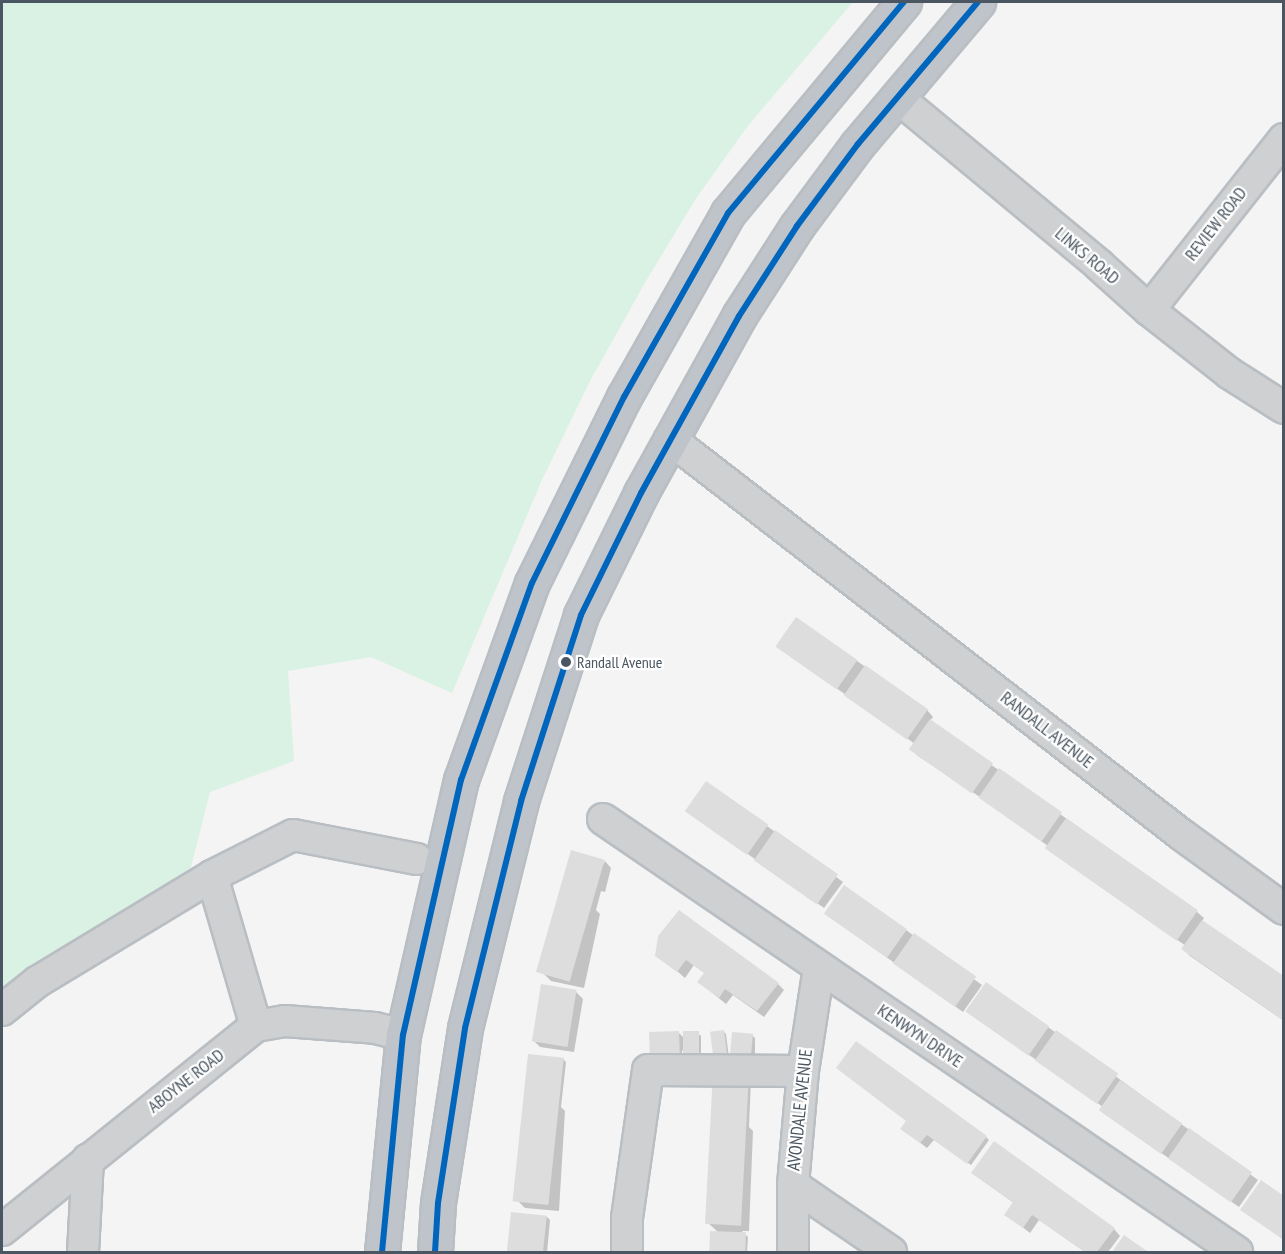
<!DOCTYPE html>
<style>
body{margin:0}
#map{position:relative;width:1285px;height:1254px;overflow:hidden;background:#f4f4f4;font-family:"PT Sans Narrow",sans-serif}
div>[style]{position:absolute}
.green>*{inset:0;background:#d9f2e3}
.shadow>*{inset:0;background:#0003}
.building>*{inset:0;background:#ddddde;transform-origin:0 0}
.roads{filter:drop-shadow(2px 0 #b9bec3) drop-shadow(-2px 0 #b9bec3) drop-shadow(0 2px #b9bec3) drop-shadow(0 -2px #b9bec3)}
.minor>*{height:30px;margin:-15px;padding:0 15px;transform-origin:15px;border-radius:15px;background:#ced0d2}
.highway>*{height:33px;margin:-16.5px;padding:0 16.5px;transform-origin:16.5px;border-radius:16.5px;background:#bec4c9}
.bus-1>*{height:6px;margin:-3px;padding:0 3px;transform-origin:3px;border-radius:3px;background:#0065bd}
.dots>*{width:16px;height:16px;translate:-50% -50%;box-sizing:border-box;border:3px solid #fff;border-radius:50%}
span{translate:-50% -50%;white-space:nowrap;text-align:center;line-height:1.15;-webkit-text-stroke:4.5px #fff;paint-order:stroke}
.bus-label{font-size:16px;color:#4a5661}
.left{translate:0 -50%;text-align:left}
.street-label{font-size:18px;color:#4a5661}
.frame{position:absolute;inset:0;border:3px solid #4a5661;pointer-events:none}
</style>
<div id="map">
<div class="green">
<i style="clip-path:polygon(2px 2px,853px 2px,747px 127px,695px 200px,646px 281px,591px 379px,541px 482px,452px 693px,371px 657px,288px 671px,294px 761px,210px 792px,180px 910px,56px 983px,2px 1026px)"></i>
</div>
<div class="shadow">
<i style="clip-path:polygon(777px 646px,857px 661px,927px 710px,933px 717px,930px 721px,1197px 912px,1204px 918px,1202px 921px,1284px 979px,1284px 1021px,1190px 956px,1183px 949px,1186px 946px,1054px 854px,1048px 846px,980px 797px,918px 756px,911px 749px,915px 744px)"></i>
<i style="clip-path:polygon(687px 811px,767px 826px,843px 882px,824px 908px)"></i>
<i style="clip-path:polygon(605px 861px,611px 868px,605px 892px,601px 891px,596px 910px,600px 914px,584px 988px,551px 981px,544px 974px)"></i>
<i style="clip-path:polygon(826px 914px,906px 930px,982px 985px,963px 1012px)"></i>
<i style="clip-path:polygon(659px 937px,778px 984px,784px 990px,764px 1017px,733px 995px,726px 1004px,699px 982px,705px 973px,694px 965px,685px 978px,662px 958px)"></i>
<i style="clip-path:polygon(576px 992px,583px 999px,574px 1052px,540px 1047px,533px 1040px)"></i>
<i style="clip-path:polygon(968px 1012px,1048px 1027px,1258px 1180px,1239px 1207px,1108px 1116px,1101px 1110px,1103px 1107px)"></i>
<i style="clip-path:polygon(723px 1031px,726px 1034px,729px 1058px,716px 1058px)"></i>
<i style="clip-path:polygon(679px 1033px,685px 1039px,698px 1033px,701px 1036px,701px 1056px,688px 1056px,682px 1050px,682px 1056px,652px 1056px,649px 1053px)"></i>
<i style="clip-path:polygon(752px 1035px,755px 1038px,755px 1056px,736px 1055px,733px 1052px)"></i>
<i style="clip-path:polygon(563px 1059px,566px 1062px,561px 1107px,565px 1111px,559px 1211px,525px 1208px,518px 1201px)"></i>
<i style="clip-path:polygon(838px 1068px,986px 1137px,989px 1140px,971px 1165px,934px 1140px,927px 1148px,902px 1129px,907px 1121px)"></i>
<i style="clip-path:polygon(714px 1074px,751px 1079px,749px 1127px,753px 1131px,749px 1231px,742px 1231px,748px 1237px,747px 1252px,710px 1252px,711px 1232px,718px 1232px,708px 1223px)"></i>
<i style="clip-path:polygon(980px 1179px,1114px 1229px,1120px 1236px,1108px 1252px,1085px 1252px,1039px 1220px,1030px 1233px,1006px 1214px,1014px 1203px)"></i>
<i style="clip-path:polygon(1284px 1198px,1284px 1240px,1242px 1210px)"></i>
<i style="clip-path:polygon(512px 1214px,547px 1217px,550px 1220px,547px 1252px,510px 1252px)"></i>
</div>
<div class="building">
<i style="left:796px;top:617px;width:75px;height:36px;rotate:35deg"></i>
<i style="left:865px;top:665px;width:77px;height:37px;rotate:35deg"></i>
<i style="left:930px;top:719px;width:77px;height:37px;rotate:35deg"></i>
<i style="left:999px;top:768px;width:77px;height:36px;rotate:35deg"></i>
<i style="left:706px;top:781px;width:76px;height:37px;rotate:35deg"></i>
<i style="left:1066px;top:818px;width:161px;height:37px;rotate:35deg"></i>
<i style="left:775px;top:830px;width:77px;height:37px;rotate:35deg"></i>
<i style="left:571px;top:850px;width:35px;height:127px;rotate:16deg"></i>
<i style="left:844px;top:885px;width:77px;height:35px;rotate:35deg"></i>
<i style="clip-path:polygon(679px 910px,779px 983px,757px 1011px,725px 989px,719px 998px,697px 982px,704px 973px,686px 960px,677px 972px,655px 956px,658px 936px)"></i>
<i style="clip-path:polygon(1202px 920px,1284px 976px,1284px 1021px,1181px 949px)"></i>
<i style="left:914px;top:933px;width:76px;height:37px;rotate:35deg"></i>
<i style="left:986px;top:982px;width:77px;height:36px;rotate:35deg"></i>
<i style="left:541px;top:984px;width:36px;height:58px;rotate:9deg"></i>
<i style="left:724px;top:1030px;width:25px;height:14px;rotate:83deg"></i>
<i style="left:1056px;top:1030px;width:76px;height:37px;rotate:35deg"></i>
<i style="left:679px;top:1031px;width:23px;height:30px;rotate:88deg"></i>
<i style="left:683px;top:1031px;width:16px;height:22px"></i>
<i style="left:732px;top:1032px;width:21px;height:21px;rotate:5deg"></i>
<i style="clip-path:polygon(856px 1041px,987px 1136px,967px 1164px,927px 1135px,920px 1143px,900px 1129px,906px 1121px,836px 1068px)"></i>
<i style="left:528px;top:1054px;width:36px;height:148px;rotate:6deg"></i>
<i style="left:713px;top:1072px;width:36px;height:152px;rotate:3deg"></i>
<i style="left:1120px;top:1080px;width:76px;height:37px;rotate:35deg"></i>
<i style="left:1189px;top:1128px;width:77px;height:37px;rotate:35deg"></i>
<i style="clip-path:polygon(994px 1141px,1115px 1228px,1097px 1252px,1085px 1252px,1032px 1215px,1023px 1228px,1004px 1215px,1013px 1202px,971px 1173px)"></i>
<i style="clip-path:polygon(1261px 1180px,1284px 1196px,1284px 1240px,1240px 1210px)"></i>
<i style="left:511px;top:1212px;width:36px;height:40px;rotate:6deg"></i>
<i style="left:710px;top:1231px;width:36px;height:21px;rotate:2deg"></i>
<i style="clip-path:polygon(1124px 1235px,1144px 1249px,1149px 1252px,1112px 1252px)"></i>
</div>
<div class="roads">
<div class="minor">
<i style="left:897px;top:97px;width:263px;rotate:39.7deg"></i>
<i style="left:1099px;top:265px;width:67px;rotate:42deg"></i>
<i style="left:1149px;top:310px;width:102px;rotate:38.2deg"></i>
<i style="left:1229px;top:373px;width:65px;rotate:32.5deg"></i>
<i style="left:1149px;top:310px;width:218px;rotate:-51.7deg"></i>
<i style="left:670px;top:439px;width:647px;rotate:37.72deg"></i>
<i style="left:1182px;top:835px;width:126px;rotate:36deg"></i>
<i style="left:603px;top:819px;width:768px;rotate:34.33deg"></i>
<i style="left:212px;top:876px;width:91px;rotate:-26.8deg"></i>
<i style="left:293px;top:835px;width:126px;rotate:11deg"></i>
<i style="left:2px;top:1010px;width:45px;rotate:-38.7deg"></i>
<i style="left:37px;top:982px;width:205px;rotate:-31.2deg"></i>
<i style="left:212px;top:876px;width:156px;rotate:73.7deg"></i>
<i style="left:793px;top:1185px;width:119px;rotate:34.4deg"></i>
<i style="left:2px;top:1230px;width:326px;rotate:-38.8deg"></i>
<i style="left:256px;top:1026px;width:29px;rotate:-10deg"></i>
<i style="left:285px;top:1021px;width:90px;rotate:4.4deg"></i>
<i style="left:375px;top:1028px;width:29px;rotate:14deg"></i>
<i style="left:83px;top:1252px;width:93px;rotate:-86.9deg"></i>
<i style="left:627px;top:1252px;width:34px;rotate:-90deg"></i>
<i style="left:627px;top:1218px;width:149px;rotate:-81.9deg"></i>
<i style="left:648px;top:1070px;width:155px;rotate:0.4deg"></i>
<i style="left:793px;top:1252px;width:67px;rotate:-90deg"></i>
<i style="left:793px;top:1185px;width:114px;rotate:-85deg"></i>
<i style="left:803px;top:1071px;width:104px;rotate:-81.2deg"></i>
</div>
<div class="highway">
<i style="left:382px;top:1252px;width:218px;rotate:-84.5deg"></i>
<i style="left:403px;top:1035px;width:262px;rotate:-77.2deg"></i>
<i style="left:461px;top:780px;width:209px;rotate:-70.2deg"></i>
<i style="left:532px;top:583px;width:208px;rotate:-63.7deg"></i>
<i style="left:624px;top:397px;width:211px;rotate:-60.5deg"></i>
<i style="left:728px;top:213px;width:275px;rotate:-50.2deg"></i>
<i style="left:435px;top:1252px;width:49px;rotate:-86.5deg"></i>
<i style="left:438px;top:1203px;width:177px;rotate:-81.2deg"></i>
<i style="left:465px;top:1028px;width:234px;rotate:-76.1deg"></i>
<i style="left:521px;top:801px;width:195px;rotate:-72.1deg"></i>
<i style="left:581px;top:615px;width:136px;rotate:-63.8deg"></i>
<i style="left:641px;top:493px;width:202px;rotate:-61deg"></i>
<i style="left:739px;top:316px;width:107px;rotate:-57.2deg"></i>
<i style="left:797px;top:226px;width:102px;rotate:-53.4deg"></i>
<i style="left:858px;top:144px;width:186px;rotate:-49.8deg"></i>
</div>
</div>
<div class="bus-1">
<i style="left:382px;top:1252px;width:218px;rotate:-84.5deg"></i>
<i style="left:403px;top:1035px;width:262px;rotate:-77.2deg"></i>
<i style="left:461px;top:780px;width:209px;rotate:-70.2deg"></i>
<i style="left:532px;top:583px;width:208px;rotate:-63.7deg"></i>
<i style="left:624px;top:397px;width:211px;rotate:-60.5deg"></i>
<i style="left:728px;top:213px;width:275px;rotate:-50.2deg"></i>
<i style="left:435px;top:1252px;width:49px;rotate:-86.5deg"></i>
<i style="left:438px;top:1203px;width:177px;rotate:-81.2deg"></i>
<i style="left:465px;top:1028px;width:234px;rotate:-76.1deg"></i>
<i style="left:521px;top:801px;width:195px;rotate:-72.1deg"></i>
<i style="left:581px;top:615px;width:136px;rotate:-63.8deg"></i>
<i style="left:641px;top:493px;width:202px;rotate:-61deg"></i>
<i style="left:739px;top:316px;width:107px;rotate:-57.2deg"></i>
<i style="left:797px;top:226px;width:102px;rotate:-53.4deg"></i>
<i style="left:858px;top:144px;width:186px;rotate:-49.8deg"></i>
</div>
<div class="dots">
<i style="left:566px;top:662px;background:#4a5661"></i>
</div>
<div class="bus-label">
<span class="left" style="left:577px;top:662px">Randall Avenue</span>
</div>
<div class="street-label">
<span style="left:1216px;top:224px;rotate:-52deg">REVIEW ROAD</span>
<span style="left:1087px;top:256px;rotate:40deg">LINKS ROAD</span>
<span style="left:1047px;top:730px;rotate:38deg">RANDALL AVENUE</span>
<span style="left:920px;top:1036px;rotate:34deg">KENWYN DRIVE</span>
<span style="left:186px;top:1081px;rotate:-38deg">ABOYNE ROAD</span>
<span style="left:800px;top:1110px;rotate:-84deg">AVONDALE AVENUE</span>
</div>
<div class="frame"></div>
</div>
